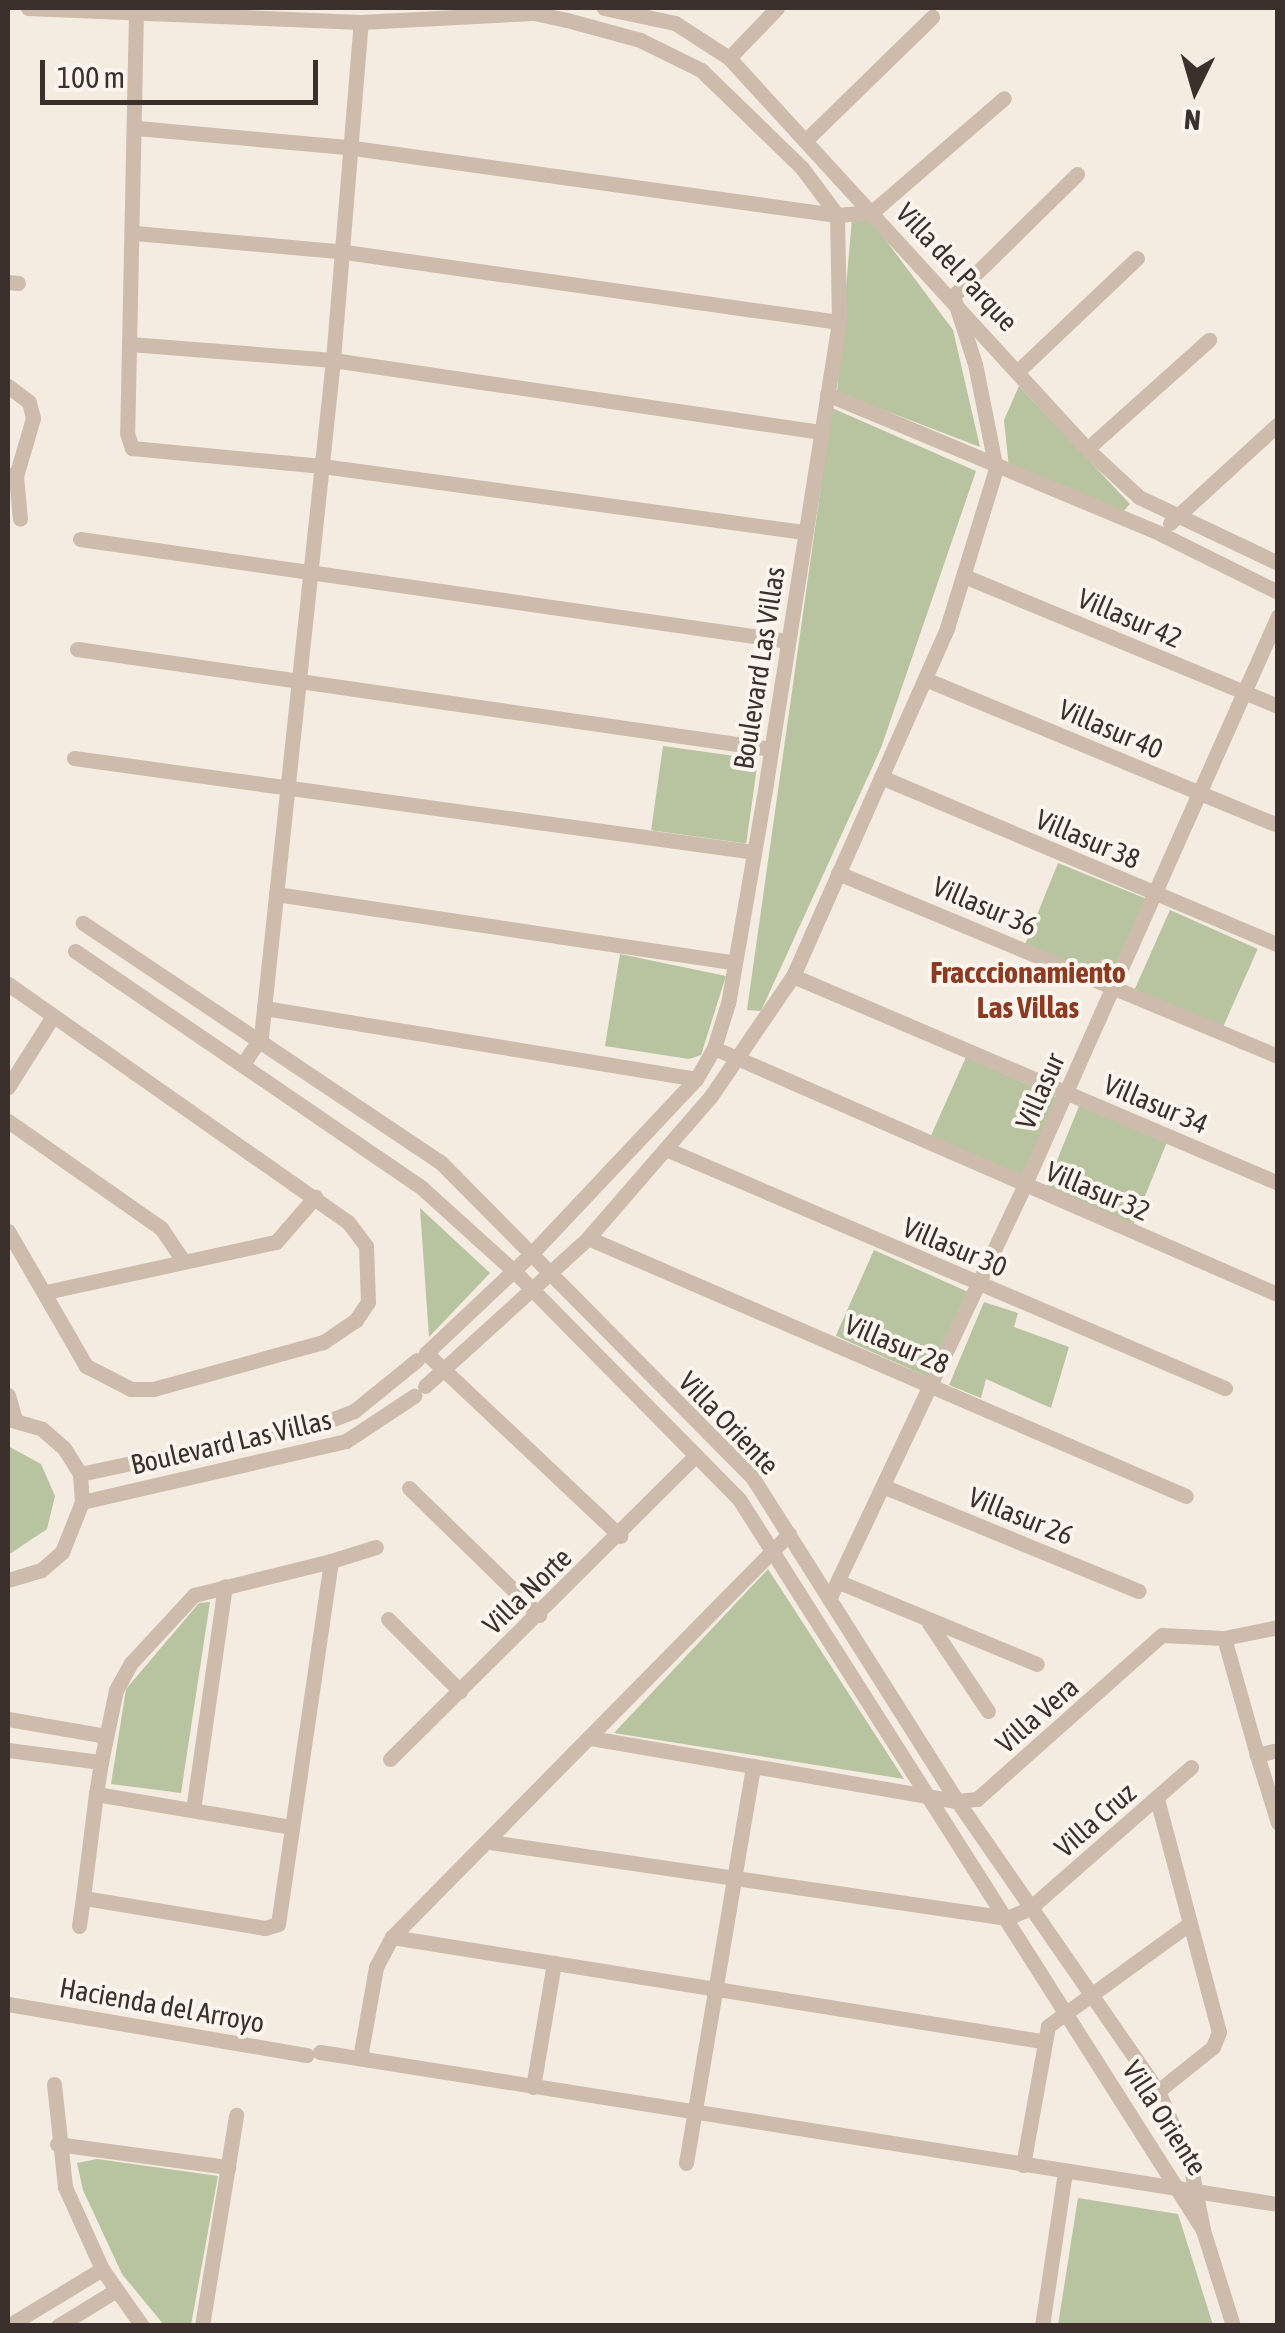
<!DOCTYPE html>
<style>
body{margin:0}
#map{position:relative;width:1285px;height:2333px;overflow:hidden;background:#f4ebe1;font-family:"Asap Condensed",sans-serif}
div>[style]{position:absolute}
.green>*{inset:0;background:#b8c4a0;transform-origin:0 0}
.minor>*{height:15px;margin:-7.5px;padding:0 7.5px;transform-origin:7.5px;border-radius:7.5px;background:#cdbbac}
span{translate:-50% -50%;white-space:nowrap;text-align:center;line-height:1.15;-webkit-text-stroke:8px #fbf5ee;paint-order:stroke}
.street-label{font-size:28px;color:#3b302b}
.neighbourhood-label{font-size:30px;color:#8c3b22;font-weight:700}
.frame{position:absolute;inset:0;border:10px solid #3b302b;pointer-events:none}
.north{position:absolute;left:1145px;top:40px;width:100px;height:100px;-webkit-text-stroke:8px #fbf5ee;paint-order:stroke;rotate:185deg;font-size:28px;font-weight:700;line-height:40px;text-align:center;color:#3b302b}
.north::after{content:'';display:block;margin:auto;width:35px;height:45px;background:#3b302b;clip-path:polygon(50% 0,100% 100%,50% 72%,0 100%)}
.scale{position:absolute;left:40px;top:60px;width:278px;height:45px;box-sizing:border-box;border:5px solid #3b302b;border-top:0;padding-left:12px;font-size:30px;line-height:35px;white-space:nowrap;color:#3b302b;-webkit-text-stroke:8px #fbf5ee;paint-order:stroke}
</style>
<div id="map">
<div class="green">
<i style="clip-path:polygon(852px 218px,870px 219px,953px 330px,980px 447px,837px 392px)"></i>
<i style="clip-path:polygon(1019px 386px,1130px 504px,1121px 514px,1009px 468px,1004px 420px)"></i>
<i style="clip-path:polygon(832px 408px,976px 471px,881px 748px,761px 1011px,747px 1010px)"></i>
<i style="left:663px;top:746px;width:96px;height:85px;rotate:8deg"></i>
<i style="left:1058px;top:863px;width:94px;height:89px;rotate:22deg"></i>
<i style="left:1170px;top:910px;width:96px;height:87px;rotate:24deg"></i>
<i style="clip-path:polygon(620px 954px,726px 976px,701px 1055px,689px 1059px,605px 1046px)"></i>
<i style="left:966px;top:1057px;width:102px;height:90px;rotate:24deg"></i>
<i style="left:1079px;top:1106px;width:95px;height:89px;rotate:22deg"></i>
<i style="clip-path:polygon(420px 1208px,490px 1273px,429px 1337px)"></i>
<i style="left:874px;top:1250px;width:103px;height:94px;rotate:24deg"></i>
<i style="clip-path:polygon(984px 1302px,1018px 1313px,1014px 1327px,1069px 1347px,1051px 1408px,986px 1379px,981px 1398px,949px 1385px)"></i>
<i style="clip-path:polygon(8px 1446px,41px 1464px,55px 1496px,47px 1529px,8px 1555px)"></i>
<i style="clip-path:polygon(768px 1569px,904px 1779px,614px 1733px)"></i>
<i style="clip-path:polygon(210px 1602px,181px 1793px,111px 1784px,126px 1689px,199px 1603px)"></i>
<i style="clip-path:polygon(97px 2159px,218px 2176px,191px 2325px,164px 2325px,122px 2274px,83px 2190px,77px 2163px)"></i>
<i style="clip-path:polygon(1078px 2198px,1178px 2214px,1213px 2325px,1058px 2325px)"></i>
</div>
<div class="minor">
<i style="left:28px;top:8px;width:333px;rotate:2.4deg"></i>
<i style="left:361px;top:22px;width:173px;rotate:-3deg"></i>
<i style="left:534px;top:13px;width:34px;rotate:12deg"></i>
<i style="left:567px;top:20px;width:76px;rotate:15.3deg"></i>
<i style="left:640px;top:40px;width:68px;rotate:26.2deg"></i>
<i style="left:701px;top:70px;width:141px;rotate:44.1deg"></i>
<i style="left:802px;top:168px;width:59px;rotate:53.3deg"></i>
<i style="left:837px;top:215px;width:107px;rotate:88.9deg"></i>
<i style="left:839px;top:322px;width:468px;rotate:99deg"></i>
<i style="left:766px;top:784px;width:222px;rotate:99.8deg"></i>
<i style="left:728px;top:1003px;width:47px;rotate:107.3deg"></i>
<i style="left:714px;top:1048px;width:36px;rotate:120deg"></i>
<i style="left:696px;top:1079px;width:243px;rotate:133.3deg"></i>
<i style="left:529px;top:1256px;width:141px;rotate:136.7deg"></i>
<i style="left:426px;top:1353px;width:267px;rotate:43.3deg"></i>
<i style="left:604px;top:8px;width:73px;rotate:11.9deg"></i>
<i style="left:675px;top:23px;width:64px;rotate:32.9deg"></i>
<i style="left:729px;top:58px;width:530px;rotate:47.52deg"></i>
<i style="left:1087px;top:449px;width:71px;rotate:42.7deg"></i>
<i style="left:1139px;top:497px;width:154px;rotate:25.4deg"></i>
<i style="left:136px;top:12px;width:421px;rotate:91.2deg"></i>
<i style="left:127px;top:433px;width:16px;rotate:72deg"></i>
<i style="left:132px;top:448px;width:191px;rotate:5.4deg"></i>
<i style="left:322px;top:466px;width:488px;rotate:7.8deg"></i>
<i style="left:729px;top:58px;width:69px;rotate:-46.2deg"></i>
<i style="left:137px;top:128px;width:210px;rotate:5.2deg"></i>
<i style="left:346px;top:147px;width:496px;rotate:7.9deg"></i>
<i style="left:837px;top:215px;width:35px;rotate:-5deg"></i>
<i style="left:872px;top:212px;width:174px;rotate:-40.8deg"></i>
<i style="left:807px;top:139px;width:175px;rotate:-44.3deg"></i>
<i style="left:135px;top:233px;width:204px;rotate:5.1deg"></i>
<i style="left:338px;top:251px;width:506px;rotate:8.07deg"></i>
<i style="left:8px;top:282px;width:10px;rotate:6deg"></i>
<i style="left:130px;top:344px;width:204px;rotate:4.5deg"></i>
<i style="left:333px;top:360px;width:494px;rotate:8.4deg"></i>
<i style="left:1018px;top:371px;width:164px;rotate:-43.5deg"></i>
<i style="left:8px;top:386px;width:26px;rotate:37deg"></i>
<i style="left:29px;top:402px;width:16px;rotate:76deg"></i>
<i style="left:33px;top:418px;width:60px;rotate:106.3deg"></i>
<i style="left:827px;top:394px;width:362px;rotate:22.7deg"></i>
<i style="left:1161px;top:534px;width:131px;rotate:26.4deg"></i>
<i style="left:1087px;top:449px;width:164px;rotate:-41.8deg"></i>
<i style="left:8px;top:475px;width:8px;rotate:7deg"></i>
<i style="left:16px;top:476px;width:43px;rotate:84.7deg"></i>
<i style="left:1170px;top:523px;width:147px;rotate:-42.5deg"></i>
<i style="left:80px;top:539px;width:715px;rotate:8.2deg"></i>
<i style="left:964px;top:576px;width:340px;rotate:22.5deg"></i>
<i style="left:77px;top:649px;width:701px;rotate:8.2deg"></i>
<i style="left:925px;top:679px;width:382px;rotate:22.5deg"></i>
<i style="left:74px;top:758px;width:686px;rotate:7.87deg"></i>
<i style="left:881px;top:777px;width:431px;rotate:22.9deg"></i>
<i style="left:838px;top:873px;width:477px;rotate:22.6deg"></i>
<i style="left:276px;top:894px;width:464px;rotate:8.5deg"></i>
<i style="left:75px;top:951px;width:420px;rotate:34.3deg"></i>
<i style="left:422px;top:1188px;width:124px;rotate:42.1deg"></i>
<i style="left:514px;top:1271px;width:320px;rotate:45.4deg"></i>
<i style="left:739px;top:1499px;width:866px;rotate:57.59deg"></i>
<i style="left:1203px;top:2230px;width:63px;rotate:-101deg"></i>
<i style="left:1191px;top:2168px;width:84px;rotate:-113.2deg"></i>
<i style="left:1158px;top:2091px;width:353px;rotate:-124.7deg"></i>
<i style="left:957px;top:1801px;width:383px;rotate:-122.3deg"></i>
<i style="left:752px;top:1477px;width:443px;rotate:-134.7deg"></i>
<i style="left:440px;top:1162px;width:430px;rotate:-146.2deg"></i>
<i style="left:793px;top:976px;width:527px;rotate:23.11deg"></i>
<i style="left:8px;top:984px;width:415px;rotate:35deg"></i>
<i style="left:348px;top:1222px;width:30px;rotate:53deg"></i>
<i style="left:366px;top:1246px;width:56px;rotate:88deg"></i>
<i style="left:368px;top:1302px;width:22px;rotate:124deg"></i>
<i style="left:356px;top:1320px;width:40px;rotate:146deg"></i>
<i style="left:323px;top:1342px;width:176px;rotate:164.5deg"></i>
<i style="left:153px;top:1389px;width:22px;rotate:180deg"></i>
<i style="left:131px;top:1389px;width:51px;rotate:-152.9deg"></i>
<i style="left:86px;top:1366px;width:156px;rotate:-120deg"></i>
<i style="left:264px;top:1008px;width:438px;rotate:9.3deg"></i>
<i style="left:714px;top:1048px;width:614px;rotate:23.6deg"></i>
<i style="left:243px;top:1064px;width:32px;rotate:-56deg"></i>
<i style="left:261px;top:1037px;width:681px;rotate:-83.93deg"></i>
<i style="left:333px;top:360px;width:339px;rotate:-85.3deg"></i>
<i style="left:8px;top:1087px;width:84px;rotate:-57.6deg"></i>
<i style="left:8px;top:1121px;width:187px;rotate:35deg"></i>
<i style="left:161px;top:1228px;width:40px;rotate:56deg"></i>
<i style="left:666px;top:1149px;width:608px;rotate:23.15deg"></i>
<i style="left:588px;top:1238px;width:651px;rotate:23.34deg"></i>
<i style="left:46px;top:1292px;width:235px;rotate:-12.3deg"></i>
<i style="left:276px;top:1242px;width:60px;rotate:-49.1deg"></i>
<i style="left:425px;top:1386px;width:220px;rotate:-42.2deg"></i>
<i style="left:588px;top:1238px;width:188px;rotate:-49.1deg"></i>
<i style="left:711px;top:1096px;width:145px;rotate:-55.7deg"></i>
<i style="left:793px;top:976px;width:381px;rotate:-66.1deg"></i>
<i style="left:947px;top:628px;width:166px;rotate:-72.9deg"></i>
<i style="left:996px;top:469px;width:107px;rotate:-101.3deg"></i>
<i style="left:975px;top:364px;width:71px;rotate:-107.9deg"></i>
<i style="left:953px;top:296px;width:174px;rotate:-44.5deg"></i>
<i style="left:8px;top:1395px;width:25px;rotate:74deg"></i>
<i style="left:8px;top:1419px;width:35px;rotate:16deg"></i>
<i style="left:42px;top:1429px;width:29px;rotate:41deg"></i>
<i style="left:64px;top:1448px;width:31px;rotate:58deg"></i>
<i style="left:80px;top:1474px;width:28px;rotate:86deg"></i>
<i style="left:82px;top:1502px;width:54px;rotate:111.8deg"></i>
<i style="left:62px;top:1552px;width:28px;rotate:139deg"></i>
<i style="left:41px;top:1570px;width:34px;rotate:163deg"></i>
<i style="left:80px;top:1474px;width:254px;rotate:-12.1deg"></i>
<i style="left:328px;top:1421px;width:28px;rotate:-21deg"></i>
<i style="left:354px;top:1411px;width:81px;rotate:-39deg"></i>
<i style="left:885px;top:1487px;width:274px;rotate:22.3deg"></i>
<i style="left:409px;top:1488px;width:182px;rotate:44.3deg"></i>
<i style="left:82px;top:1502px;width:271px;rotate:-13deg"></i>
<i style="left:346px;top:1441px;width:82px;rotate:-33.5deg"></i>
<i style="left:331px;top:1561px;width:47px;rotate:-17.3deg"></i>
<i style="left:839px;top:1582px;width:214px;rotate:22.5deg"></i>
<i style="left:829px;top:1599px;width:457px;rotate:-64.7deg"></i>
<i style="left:1024px;top:1186px;width:624px;rotate:-65.98deg"></i>
<i style="left:388px;top:1619px;width:102px;rotate:45deg"></i>
<i style="left:929px;top:1623px;width:106px;rotate:56.2deg"></i>
<i style="left:1224px;top:1638px;width:122px;rotate:74.2deg"></i>
<i style="left:8px;top:1719px;width:99px;rotate:9.8deg"></i>
<i style="left:591px;top:1738px;width:371px;rotate:9.8deg"></i>
<i style="left:957px;top:1801px;width:20px;rotate:-6deg"></i>
<i style="left:977px;top:1799px;width:247px;rotate:-41.6deg"></i>
<i style="left:1162px;top:1635px;width:62px;rotate:2.8deg"></i>
<i style="left:1224px;top:1638px;width:55px;rotate:-11.5deg"></i>
<i style="left:8px;top:1750px;width:94px;rotate:7.4deg"></i>
<i style="left:1278px;top:1750px;width:22px;rotate:167deg"></i>
<i style="left:1257px;top:1755px;width:71px;rotate:72.8deg"></i>
<i style="left:390px;top:1759px;width:431px;rotate:-44.8deg"></i>
<i style="left:96px;top:1794px;width:199px;rotate:9.6deg"></i>
<i style="left:1157px;top:1799px;width:241px;rotate:75.1deg"></i>
<i style="left:1219px;top:2032px;width:16px;rotate:112deg"></i>
<i style="left:1213px;top:2047px;width:70px;rotate:141.3deg"></i>
<i style="left:193px;top:1810px;width:226px;rotate:-81.9deg"></i>
<i style="left:490px;top:1842px;width:523px;rotate:8.36deg"></i>
<i style="left:1007px;top:1918px;width:25px;rotate:-23deg"></i>
<i style="left:1030px;top:1908px;width:214px;rotate:-41.2deg"></i>
<i style="left:79px;top:1926px;width:28px;rotate:-82deg"></i>
<i style="left:83px;top:1898px;width:105px;rotate:-82.9deg"></i>
<i style="left:96px;top:1794px;width:32px;rotate:-81deg"></i>
<i style="left:101px;top:1762px;width:74px;rotate:-78.2deg"></i>
<i style="left:116px;top:1690px;width:31px;rotate:-61deg"></i>
<i style="left:131px;top:1663px;width:93px;rotate:-47.2deg"></i>
<i style="left:194px;top:1595px;width:141px;rotate:-13.9deg"></i>
<i style="left:331px;top:1561px;width:367px;rotate:98.3deg"></i>
<i style="left:278px;top:1924px;width:14px;rotate:163deg"></i>
<i style="left:265px;top:1928px;width:184px;rotate:-170.6deg"></i>
<i style="left:392px;top:1937px;width:657px;rotate:9.1deg"></i>
<i style="left:8px;top:2004px;width:303px;rotate:9.7deg"></i>
<i style="left:320px;top:2052px;width:970px;rotate:9.02deg"></i>
<i style="left:360px;top:2058px;width:92px;rotate:-80deg"></i>
<i style="left:376px;top:1967px;width:34px;rotate:-62deg"></i>
<i style="left:392px;top:1937px;width:566px;rotate:-45.43deg"></i>
<i style="left:54px;top:2084px;width:104px;rotate:83.9deg"></i>
<i style="left:65px;top:2187px;width:90px;rotate:65.7deg"></i>
<i style="left:102px;top:2269px;width:70px;rotate:54.9deg"></i>
<i style="left:533px;top:2087px;width:126px;rotate:-80.4deg"></i>
<i style="left:57px;top:2144px;width:173px;rotate:7.7deg"></i>
<i style="left:686px;top:2163px;width:403px;rotate:-80.4deg"></i>
<i style="left:1023px;top:2165px;width:141px;rotate:-79.8deg"></i>
<i style="left:1048px;top:2026px;width:174px;rotate:-35.9deg"></i>
<i style="left:1203px;top:2230px;width:101px;rotate:72.6deg"></i>
<i style="left:8px;top:2326px;width:110px;rotate:-31.2deg"></i>
<i style="left:58px;top:2326px;width:67px;rotate:-31.6deg"></i>
<i style="left:202px;top:2326px;width:214px;rotate:-80.8deg"></i>
<i style="left:1042px;top:2326px;width:155px;rotate:-81.5deg"></i>
</div>
<div class="street-label">
<span style="left:957px;top:267px;rotate:47deg">Villa del Parque</span>
<span style="left:1130px;top:618px;rotate:23deg">Villasur 42</span>
<span style="left:759px;top:668px;rotate:-81deg">Boulevard Las Villas</span>
<span style="left:1111px;top:729px;rotate:23deg">Villasur 40</span>
<span style="left:1088px;top:839px;rotate:23deg">Villasur 38</span>
<span style="left:985px;top:906px;rotate:23deg">Villasur 36</span>
<span style="left:1040px;top:1091px;rotate:-66deg">Villasur</span>
<span style="left:1156px;top:1104px;rotate:23deg">Villasur 34</span>
<span style="left:1098px;top:1191px;rotate:23deg">Villasur 32</span>
<span style="left:955px;top:1247px;rotate:23deg">Villasur 30</span>
<span style="left:897px;top:1344px;rotate:23deg">Villasur 28</span>
<span style="left:729px;top:1423px;rotate:46deg">Villa Oriente</span>
<span style="left:231px;top:1442px;rotate:-13deg">Boulevard Las Villas</span>
<span style="left:1021px;top:1516px;rotate:22deg">Villasur 26</span>
<span style="left:527px;top:1591px;rotate:-44deg">Villa Norte</span>
<span style="left:1037px;top:1715px;rotate:-41deg">Villa Vera</span>
<span style="left:1095px;top:1820px;rotate:-41deg">Villa Cruz</span>
<span style="left:162px;top:2005px;rotate:10deg">Hacienda del Arroyo</span>
<span style="left:1165px;top:2118px;rotate:57deg">Villa Oriente</span>
</div>
<div class="neighbourhood-label">
<span style="left:1028px;top:989px">Fracccionamiento<br>Las Villas</span>
</div>
<div class="frame"></div>
<div class="north">N</div>
<div class="scale">100 m</div>
</div>
